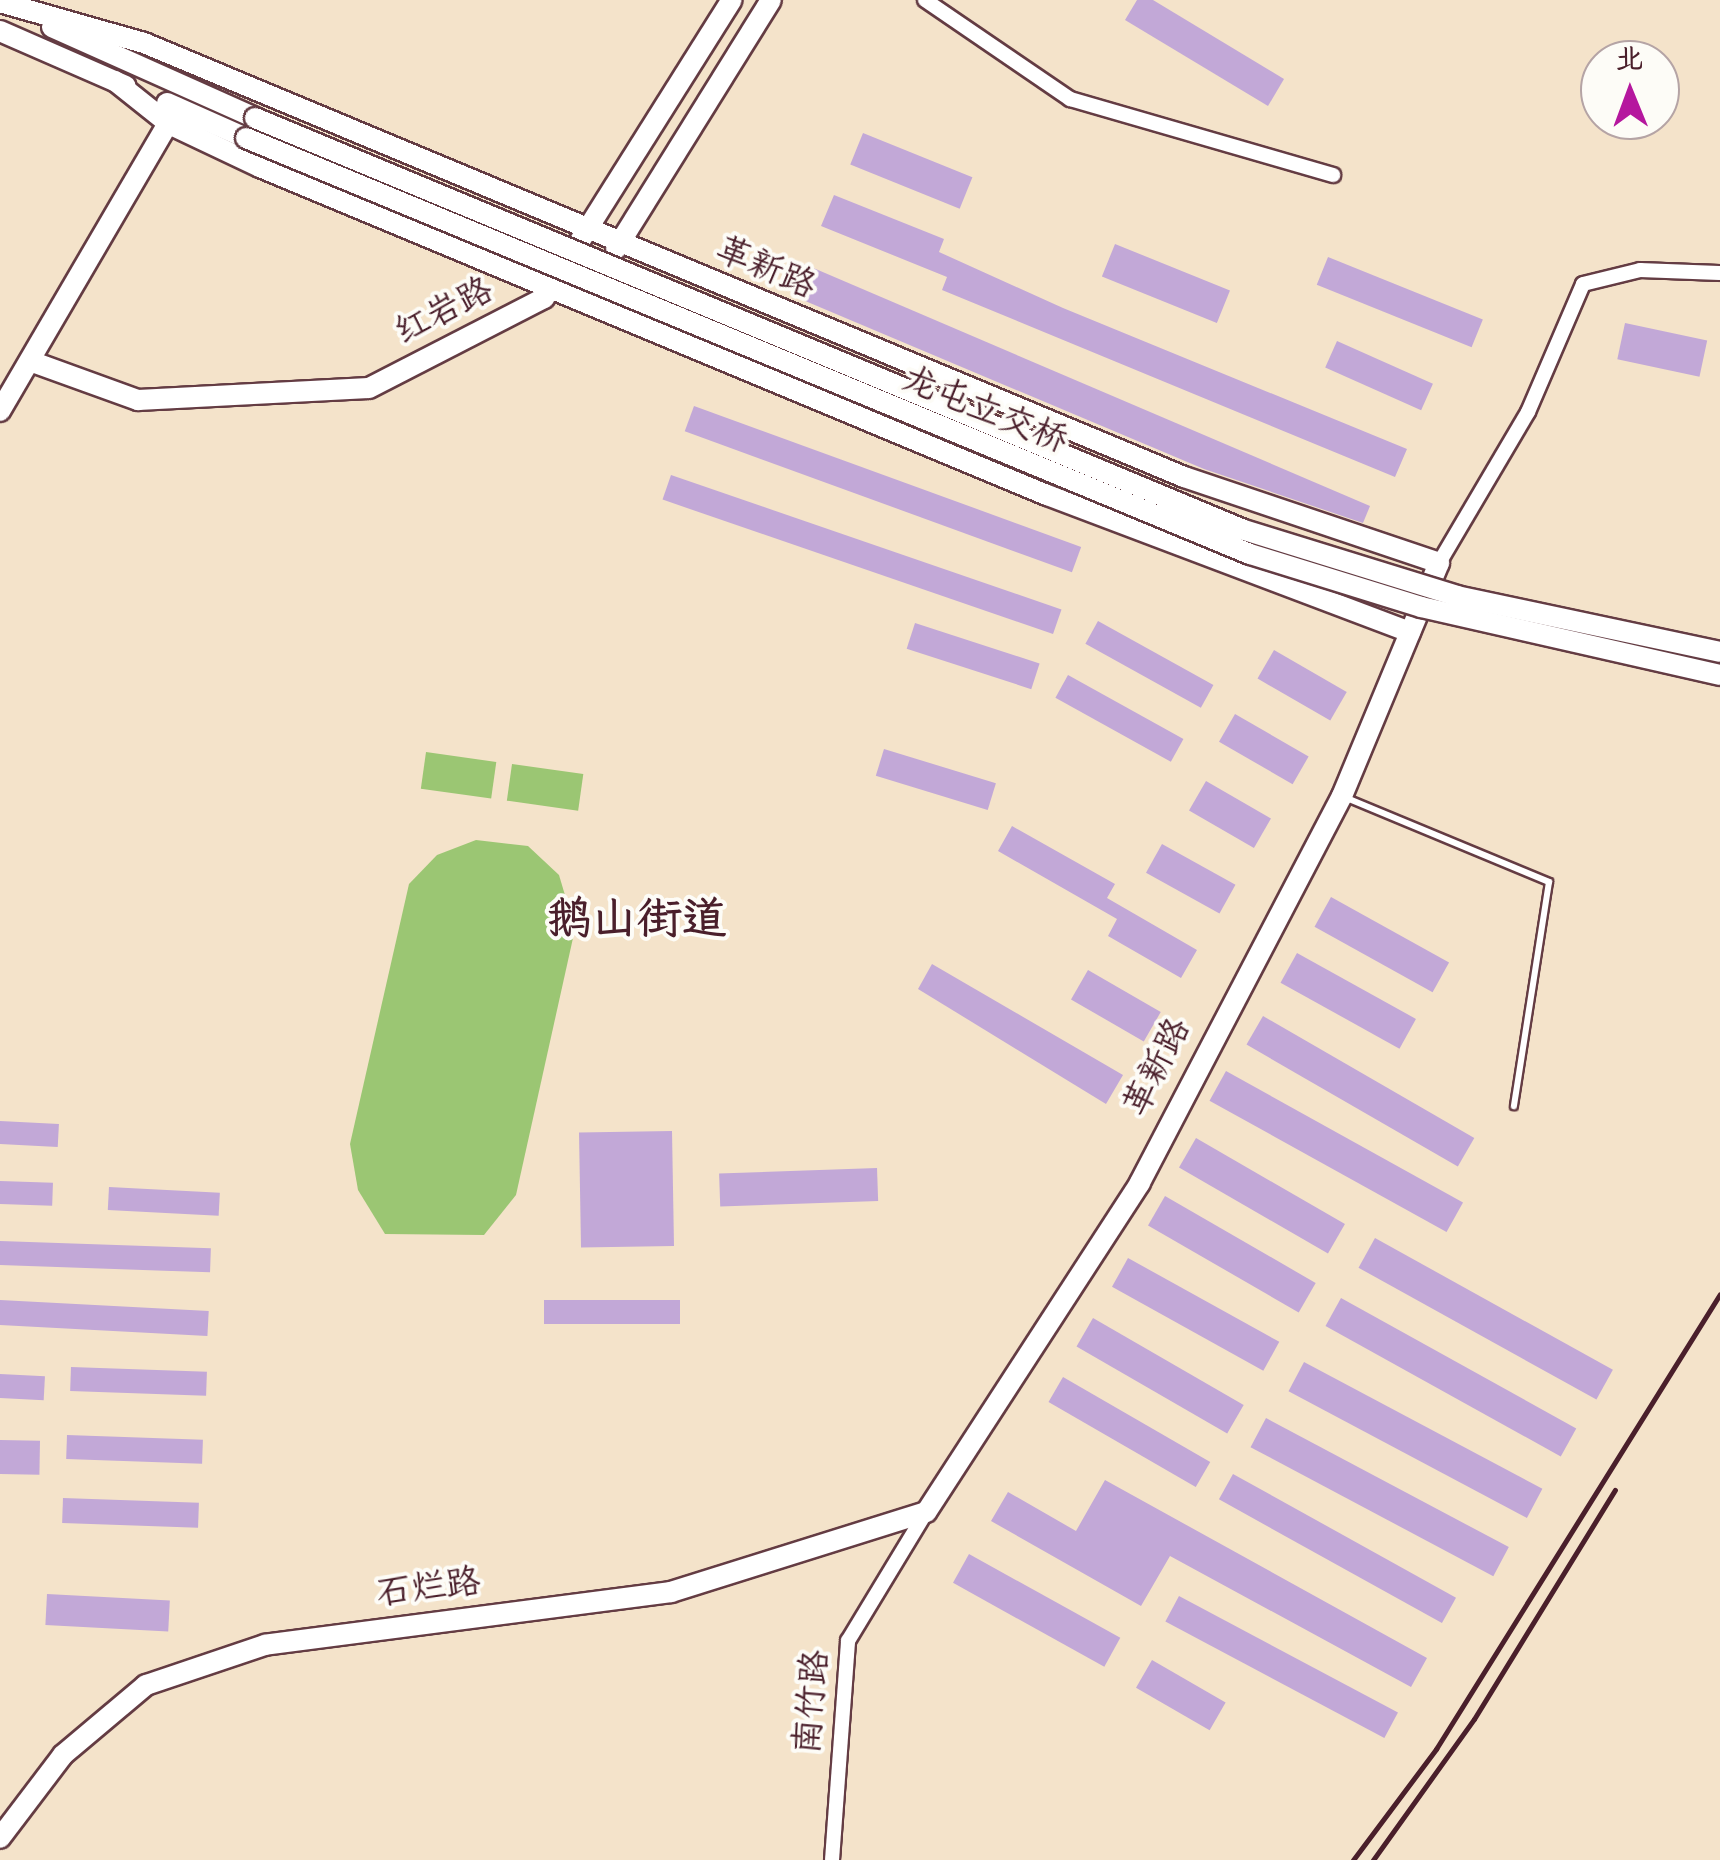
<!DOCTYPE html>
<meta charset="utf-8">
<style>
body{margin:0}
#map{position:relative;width:1720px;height:1860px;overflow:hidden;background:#f4e3ca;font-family:"Indie Flower","LXGW WenKai TC",sans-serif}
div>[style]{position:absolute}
.green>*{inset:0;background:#9bc673;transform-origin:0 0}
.building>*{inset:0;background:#c2a8d7;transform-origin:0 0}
.roads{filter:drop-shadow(2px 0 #643c43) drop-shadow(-2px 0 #643c43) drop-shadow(0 2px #643c43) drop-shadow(0 -2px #643c43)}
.lane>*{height:6px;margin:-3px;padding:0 3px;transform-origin:3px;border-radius:3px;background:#fff}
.street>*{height:14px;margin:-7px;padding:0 7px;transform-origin:7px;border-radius:7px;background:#fff}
.secondary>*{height:20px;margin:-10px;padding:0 10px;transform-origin:10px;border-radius:10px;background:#fff}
.rail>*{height:5px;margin:-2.5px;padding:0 2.5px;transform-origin:2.5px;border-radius:2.5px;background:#4a1f2b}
.bridges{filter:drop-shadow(2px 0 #643c43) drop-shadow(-2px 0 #643c43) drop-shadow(0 2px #643c43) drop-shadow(0 -2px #643c43)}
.secondary-bridge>*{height:20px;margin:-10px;padding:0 10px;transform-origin:10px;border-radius:10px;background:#fff}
span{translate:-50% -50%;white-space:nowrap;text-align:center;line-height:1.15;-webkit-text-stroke:8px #fdfcf7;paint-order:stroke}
.street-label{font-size:35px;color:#4a1f2b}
.district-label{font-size:45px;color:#4a1f2b;font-weight:700}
.north{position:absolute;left:1580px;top:40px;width:100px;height:100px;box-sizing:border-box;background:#fdfcf7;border:2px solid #b5a4a5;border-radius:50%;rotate:359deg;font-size:28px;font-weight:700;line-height:40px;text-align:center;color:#4a1f2b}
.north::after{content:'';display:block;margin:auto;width:35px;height:45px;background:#b5179e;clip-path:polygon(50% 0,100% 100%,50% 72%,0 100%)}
</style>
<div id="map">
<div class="green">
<i style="left:426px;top:752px;width:71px;height:37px;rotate:8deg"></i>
<i style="left:512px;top:764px;width:72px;height:37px;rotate:8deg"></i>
<i style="clip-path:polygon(476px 840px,528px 846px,559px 875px,575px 929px,516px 1195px,484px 1235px,385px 1234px,358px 1190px,350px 1144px,409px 884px,437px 855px)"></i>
</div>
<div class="building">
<i style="clip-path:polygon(1137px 0,1153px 0,1284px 79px,1268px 106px,1125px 20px)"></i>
<i style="left:863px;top:133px;width:118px;height:34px;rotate:22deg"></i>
<i style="clip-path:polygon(834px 195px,944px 239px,939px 252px,1063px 308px,1407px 449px,1395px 477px,942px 290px,947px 277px,821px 226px)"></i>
<i style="left:1115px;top:244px;width:124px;height:35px;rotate:22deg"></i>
<i style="left:1328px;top:257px;width:167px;height:30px;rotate:22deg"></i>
<i style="clip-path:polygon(804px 264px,1370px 506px,1363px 523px,1204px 469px,791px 295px)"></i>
<i style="left:1625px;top:323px;width:84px;height:37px;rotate:12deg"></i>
<i style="left:1337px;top:341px;width:105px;height:29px;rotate:24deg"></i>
<i style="left:694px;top:406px;width:412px;height:27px;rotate:20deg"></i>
<i style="left:671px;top:475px;width:413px;height:26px;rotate:19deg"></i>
<i style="left:1098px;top:621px;width:132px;height:26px;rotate:29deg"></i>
<i style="left:915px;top:623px;width:131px;height:27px;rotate:18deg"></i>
<i style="left:1274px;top:650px;width:84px;height:33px;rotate:30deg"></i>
<i style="left:1068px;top:675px;width:132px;height:26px;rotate:29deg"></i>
<i style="left:1235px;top:714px;width:85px;height:32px;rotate:30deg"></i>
<i style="left:884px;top:749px;width:117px;height:28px;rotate:17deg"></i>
<i style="left:1206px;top:781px;width:75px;height:34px;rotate:30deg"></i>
<i style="clip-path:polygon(1012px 826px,1115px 884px,1107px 898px,1197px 950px,1181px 978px,1108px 936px,1117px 919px,998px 851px)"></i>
<i style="left:1162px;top:844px;width:84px;height:33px;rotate:29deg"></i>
<i style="left:1331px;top:897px;width:135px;height:34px;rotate:29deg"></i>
<i style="left:1297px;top:953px;width:136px;height:34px;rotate:29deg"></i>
<i style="clip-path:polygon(932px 964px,1123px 1075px,1106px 1104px,918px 989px)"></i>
<i style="left:1088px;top:970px;width:84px;height:34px;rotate:30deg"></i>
<i style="left:1263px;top:1016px;width:244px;height:33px;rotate:30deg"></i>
<i style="left:1226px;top:1071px;width:271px;height:34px;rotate:29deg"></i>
<i style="left:0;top:1121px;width:59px;height:23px;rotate:3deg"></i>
<i style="left:672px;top:1131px;width:115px;height:93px;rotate:89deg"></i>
<i style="left:1196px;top:1138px;width:172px;height:34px;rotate:30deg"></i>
<i style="left:877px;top:1168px;width:33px;height:158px;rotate:88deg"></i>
<i style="left:0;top:1181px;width:53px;height:23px;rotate:2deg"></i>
<i style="left:109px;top:1187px;width:111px;height:23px;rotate:3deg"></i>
<i style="left:1165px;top:1196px;width:174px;height:34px;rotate:30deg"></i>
<i style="left:1375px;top:1238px;width:272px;height:34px;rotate:29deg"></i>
<i style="left:0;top:1241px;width:211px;height:24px;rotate:2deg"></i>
<i style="left:1128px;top:1258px;width:173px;height:33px;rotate:29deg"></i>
<i style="left:1341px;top:1298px;width:269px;height:32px;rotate:29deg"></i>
<i style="left:0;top:1300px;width:209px;height:25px;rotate:3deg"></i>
<i style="left:680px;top:1300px;width:24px;height:136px;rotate:90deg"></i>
<i style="left:1093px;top:1318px;width:174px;height:33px;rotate:30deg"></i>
<i style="left:1304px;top:1362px;width:270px;height:33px;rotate:28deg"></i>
<i style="left:71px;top:1367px;width:136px;height:24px;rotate:2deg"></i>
<i style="left:0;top:1374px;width:45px;height:24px;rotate:3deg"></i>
<i style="left:1063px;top:1377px;width:170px;height:29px;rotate:30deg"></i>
<i style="left:1266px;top:1418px;width:275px;height:33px;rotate:28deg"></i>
<i style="left:67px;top:1435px;width:136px;height:24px;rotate:2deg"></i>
<i style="left:0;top:1440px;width:40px;height:34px;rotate:1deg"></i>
<i style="left:1233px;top:1474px;width:255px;height:29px;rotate:29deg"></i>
<i style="clip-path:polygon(1105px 1480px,1427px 1658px,1411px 1687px,1170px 1556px,1141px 1606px,991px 1521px,1008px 1492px,1076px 1531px)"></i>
<i style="left:63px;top:1498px;width:136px;height:25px;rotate:2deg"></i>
<i style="left:969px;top:1554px;width:173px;height:33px;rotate:29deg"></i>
<i style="left:47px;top:1594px;width:123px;height:31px;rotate:3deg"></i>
<i style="left:1179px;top:1596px;width:248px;height:29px;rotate:28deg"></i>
<i style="left:1152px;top:1660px;width:85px;height:32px;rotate:30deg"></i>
</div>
<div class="roads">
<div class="lane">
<i style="left:1344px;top:797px;width:222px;rotate:22.5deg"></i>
<i style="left:1549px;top:882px;width:227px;rotate:98.9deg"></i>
</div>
<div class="street">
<i style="left:925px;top:0;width:176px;rotate:34.3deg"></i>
<i style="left:1070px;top:99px;width:274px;rotate:16.1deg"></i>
<i style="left:1439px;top:563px;width:175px;rotate:-59.5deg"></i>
<i style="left:1528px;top:412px;width:139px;rotate:-66.7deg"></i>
<i style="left:1583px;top:284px;width:59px;rotate:-13.8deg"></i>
<i style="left:1640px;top:270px;width:80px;rotate:2.1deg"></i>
<i style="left:832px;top:1860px;width:220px;rotate:-85.8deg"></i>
<i style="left:848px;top:1641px;width:151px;rotate:-58.8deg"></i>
</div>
<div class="secondary">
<i style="left:0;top:2px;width:150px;rotate:15.9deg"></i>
<i style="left:144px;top:43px;width:1127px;rotate:22.65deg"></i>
<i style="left:1184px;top:477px;width:269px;rotate:18.6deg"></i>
<i style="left:1439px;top:563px;width:252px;rotate:112.6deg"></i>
<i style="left:1342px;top:796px;width:437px;rotate:117.6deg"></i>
<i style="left:1140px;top:1183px;width:392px;rotate:123deg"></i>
<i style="left:926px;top:1512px;width:267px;rotate:162.6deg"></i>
<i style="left:671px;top:1592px;width:409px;rotate:172.6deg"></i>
<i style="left:265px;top:1645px;width:126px;rotate:161.4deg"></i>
<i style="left:146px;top:1685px;width:109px;rotate:139.9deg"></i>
<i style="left:63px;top:1755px;width:104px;rotate:127.2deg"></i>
<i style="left:52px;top:27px;width:222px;rotate:24.1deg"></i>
<i style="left:0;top:31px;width:137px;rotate:23.6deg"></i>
<i style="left:115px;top:81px;width:69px;rotate:38.5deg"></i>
<i style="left:169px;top:124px;width:101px;rotate:25.3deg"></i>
<i style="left:260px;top:167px;width:853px;rotate:22.63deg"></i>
<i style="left:1047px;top:495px;width:388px;rotate:20.7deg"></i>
<i style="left:167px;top:103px;width:86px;rotate:23.9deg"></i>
<i style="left:616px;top:249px;width:293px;rotate:-58.1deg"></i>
<i style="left:30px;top:361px;width:115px;rotate:19.9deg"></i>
<i style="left:138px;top:400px;width:231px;rotate:-3deg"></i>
<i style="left:369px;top:388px;width:197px;rotate:-27.2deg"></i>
<i style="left:544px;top:298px;width:352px;rotate:-57.8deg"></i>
<i style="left:0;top:411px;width:351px;rotate:-59.7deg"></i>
</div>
</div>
<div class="rail">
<i style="left:1353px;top:1860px;width:139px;rotate:-53.2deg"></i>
<i style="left:1436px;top:1749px;width:536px;rotate:-58.03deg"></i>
<i style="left:1373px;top:1860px;width:173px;rotate:-54.4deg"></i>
<i style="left:1474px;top:1719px;width:269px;rotate:-58.4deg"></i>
</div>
<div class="bridges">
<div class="secondary-bridge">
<i style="left:255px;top:118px;width:1071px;rotate:22.62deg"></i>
<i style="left:1244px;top:530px;width:223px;rotate:17.2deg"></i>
<i style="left:1457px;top:596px;width:269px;rotate:12deg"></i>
<i style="left:246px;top:138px;width:1087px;rotate:22.51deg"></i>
<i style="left:1250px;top:554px;width:179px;rotate:17.2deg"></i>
<i style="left:1421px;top:607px;width:307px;rotate:12.8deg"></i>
</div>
</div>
<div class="street-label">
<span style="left:765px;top:270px;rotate:23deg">革新路</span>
<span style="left:445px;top:313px;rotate:-27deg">红岩路</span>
<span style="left:984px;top:412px;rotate:22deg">龙屯立交桥</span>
<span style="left:1159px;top:1068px;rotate:-63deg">革新路</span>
<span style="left:429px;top:1590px;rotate:-7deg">石烂路</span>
<span style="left:814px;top:1702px;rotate:-85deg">南竹路</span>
</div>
<div class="district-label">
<span style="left:637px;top:923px">鹅山街道</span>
</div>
<div class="north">北</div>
</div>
